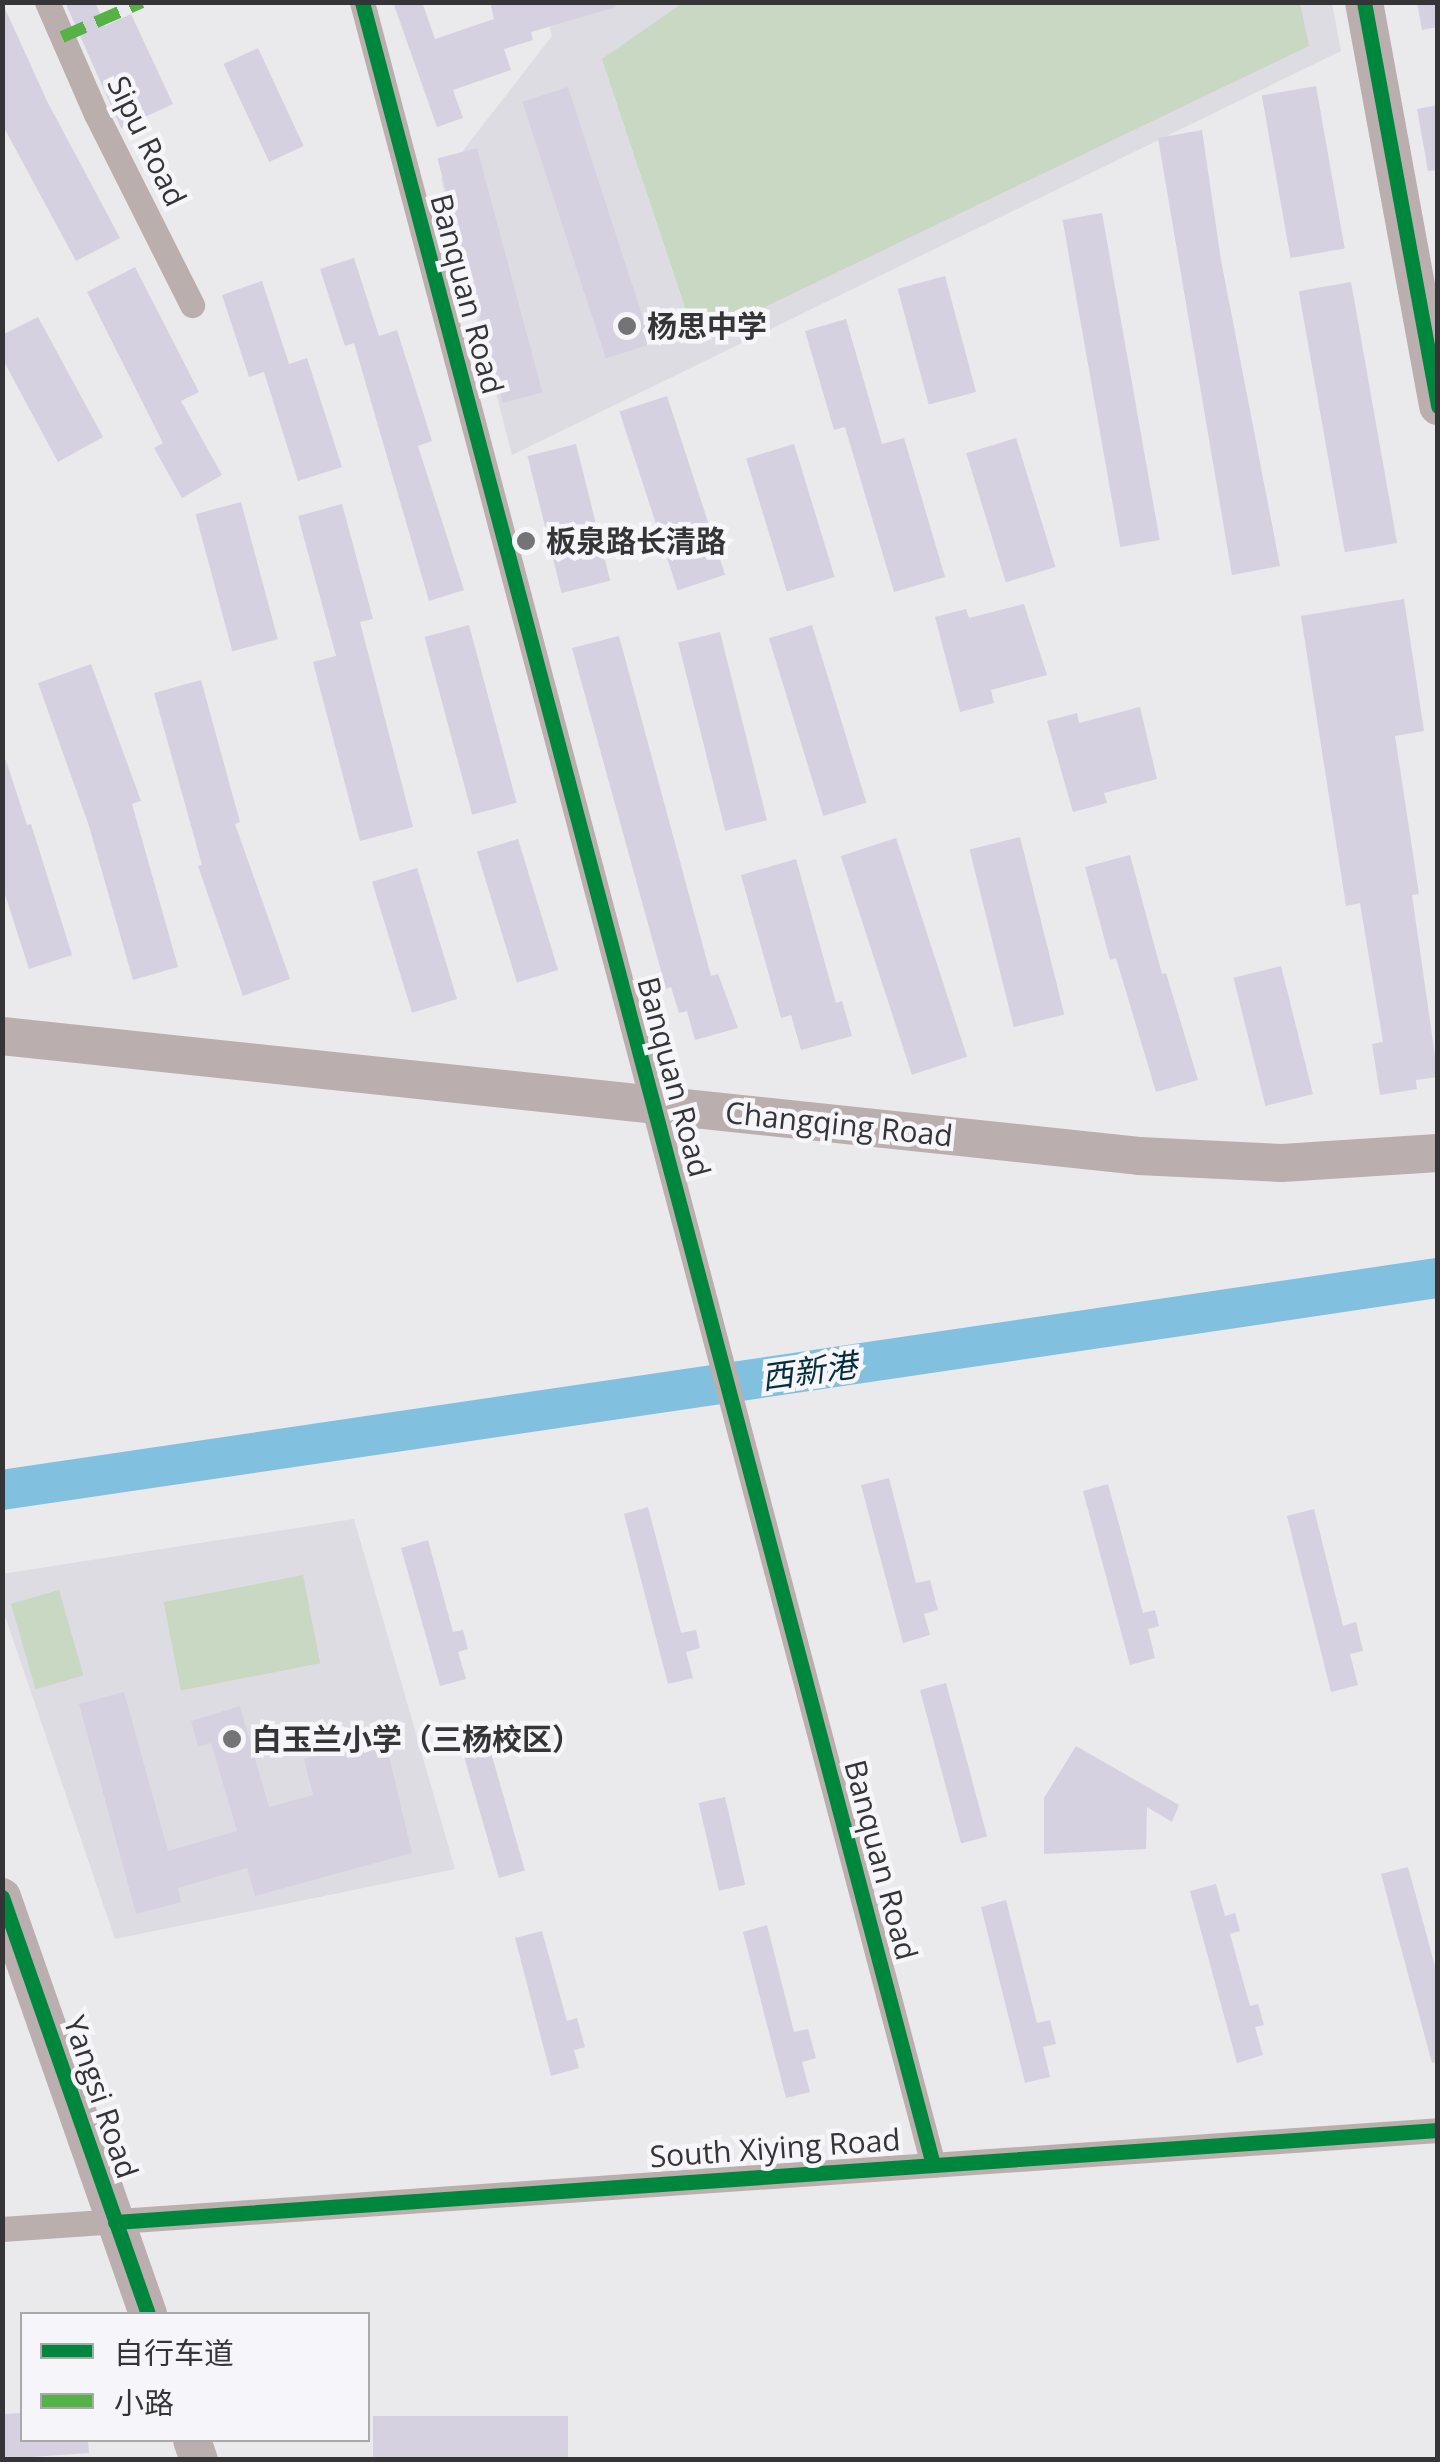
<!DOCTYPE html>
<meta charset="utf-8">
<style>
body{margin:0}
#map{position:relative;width:1440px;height:2462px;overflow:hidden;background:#eae9eb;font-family:"Open Sans","Noto Sans SC",sans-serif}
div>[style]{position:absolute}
.built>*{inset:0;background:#dedce3}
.green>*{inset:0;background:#c8d8c3;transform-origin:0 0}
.river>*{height:40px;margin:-20px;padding:0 20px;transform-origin:20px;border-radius:20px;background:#82c0e0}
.building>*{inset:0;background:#d6d1e0;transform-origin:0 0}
.street>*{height:25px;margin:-12.5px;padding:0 12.5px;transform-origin:12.5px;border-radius:12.5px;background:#bbafae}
.secondary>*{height:38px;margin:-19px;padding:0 19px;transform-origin:19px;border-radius:19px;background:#baaeae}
.quiet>*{height:12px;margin-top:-6px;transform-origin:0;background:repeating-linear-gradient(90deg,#56b246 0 25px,transparent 0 37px)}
.cycleway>*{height:15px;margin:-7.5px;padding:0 7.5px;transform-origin:7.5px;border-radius:7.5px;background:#00873e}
.dots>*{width:28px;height:28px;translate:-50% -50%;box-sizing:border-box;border:5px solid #f6f5f9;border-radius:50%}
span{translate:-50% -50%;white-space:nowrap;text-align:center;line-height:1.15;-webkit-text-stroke:9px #f6f5f9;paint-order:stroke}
.street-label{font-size:30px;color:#353436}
.poi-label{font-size:30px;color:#353436;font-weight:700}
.left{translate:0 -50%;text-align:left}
.water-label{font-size:32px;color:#042e40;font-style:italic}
.frame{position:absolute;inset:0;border:5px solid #353436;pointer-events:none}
.legend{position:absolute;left:20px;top:2312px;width:350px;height:130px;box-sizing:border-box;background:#f6f5f9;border:2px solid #a9a8ab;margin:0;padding:12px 18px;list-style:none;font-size:30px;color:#353436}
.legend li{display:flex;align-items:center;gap:20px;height:50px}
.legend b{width:50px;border:2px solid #a9a8ab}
</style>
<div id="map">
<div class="built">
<i style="clip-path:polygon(543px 3px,1332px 3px,1341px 51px,512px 455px,441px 179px,552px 36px)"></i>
<i style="clip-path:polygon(354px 1519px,455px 1869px,115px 1939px,3px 1610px,2px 1574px)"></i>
</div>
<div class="green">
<i style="clip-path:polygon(684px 2px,1300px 3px,1309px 46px,696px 340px,602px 59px)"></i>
<i style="left:303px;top:1575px;width:90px;height:142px;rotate:79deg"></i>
<i style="left:59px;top:1590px;width:89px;height:50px;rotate:74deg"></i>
</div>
<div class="river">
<i style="left:2px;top:1490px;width:1452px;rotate:-8.4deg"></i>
</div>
<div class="building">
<i style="clip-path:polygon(2px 2px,47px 101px,120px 238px,76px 261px,2px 124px)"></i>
<i style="clip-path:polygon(65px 2px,95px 2px,105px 26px,131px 14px,173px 104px,121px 128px)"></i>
<i style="clip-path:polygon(393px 2px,422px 2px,435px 39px,494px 19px,490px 2px,615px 2px,616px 7px,531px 32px,533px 40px,504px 49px,511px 70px,453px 90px,463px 118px,437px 127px)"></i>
<i style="clip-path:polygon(1417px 2px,1438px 2px,1438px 27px,1422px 30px)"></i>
<i style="left:258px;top:48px;width:108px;height:38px;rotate:65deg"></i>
<i style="left:1316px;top:86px;width:165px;height:55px;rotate:80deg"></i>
<i style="left:568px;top:87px;width:270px;height:48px;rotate:72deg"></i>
<i style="clip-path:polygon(1438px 105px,1438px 170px,1428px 171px,1417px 109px)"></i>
<i style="clip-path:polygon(1202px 130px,1221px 260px,1280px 566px,1232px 575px,1158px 138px)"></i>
<i style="left:477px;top:148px;width:253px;height:41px;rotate:75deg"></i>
<i style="left:1102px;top:213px;width:332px;height:40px;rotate:80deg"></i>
<i style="clip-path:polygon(354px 258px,379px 336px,397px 330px,432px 441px,418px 446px,464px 590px,429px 601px,354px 343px,345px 346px,320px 269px)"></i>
<i style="clip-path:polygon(135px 267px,199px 392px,181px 401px,222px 475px,182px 498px,154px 448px,163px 443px,87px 292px)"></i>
<i style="left:945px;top:276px;width:120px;height:49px;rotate:75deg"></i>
<i style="clip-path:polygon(262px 281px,289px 364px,307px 358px,342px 467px,298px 481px,264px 372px,249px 377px,222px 295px)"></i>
<i style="left:1351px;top:282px;width:265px;height:53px;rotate:80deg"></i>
<i style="clip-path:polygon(38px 317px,103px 437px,58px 462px,2px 358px,2px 335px)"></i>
<i style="clip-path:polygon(846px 319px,882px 444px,904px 438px,945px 577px,894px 592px,845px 427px,834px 430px,805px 331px)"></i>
<i style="left:667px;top:396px;width:188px;height:50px;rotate:72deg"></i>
<i style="left:1016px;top:438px;width:135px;height:52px;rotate:73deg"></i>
<i style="left:576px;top:444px;width:141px;height:50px;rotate:76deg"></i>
<i style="left:794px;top:444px;width:139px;height:50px;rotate:73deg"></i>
<i style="left:241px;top:502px;width:142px;height:47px;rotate:75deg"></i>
<i style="clip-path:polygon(342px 504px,373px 619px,360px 622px,413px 827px,360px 841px,313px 662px,336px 656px,298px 516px)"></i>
<i style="clip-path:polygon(1404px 599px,1424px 731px,1395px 736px,1419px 894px,1412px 895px,1438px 1077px,1416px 1080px,1417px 1089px,1380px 1095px,1372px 1044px,1383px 1042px,1360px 903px,1346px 906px,1301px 616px)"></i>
<i style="clip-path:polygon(1024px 604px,1047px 675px,991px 690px,994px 703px,960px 712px,935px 617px,966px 609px,969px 618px)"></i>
<i style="left:469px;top:625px;width:184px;height:46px;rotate:75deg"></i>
<i style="left:812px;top:625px;width:186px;height:45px;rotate:73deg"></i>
<i style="left:720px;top:632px;width:194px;height:43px;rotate:76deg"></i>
<i style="clip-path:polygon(619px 636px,711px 976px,718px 974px,738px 1028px,695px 1040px,687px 1011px,679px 1013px,671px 987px,666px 989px,572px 648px)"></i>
<i style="clip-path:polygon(91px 664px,141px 801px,132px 804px,178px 967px,133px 980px,89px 826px,38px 683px)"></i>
<i style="clip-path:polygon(201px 680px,240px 822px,235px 824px,290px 979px,243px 996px,198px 866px,202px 865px,154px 693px)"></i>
<i style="clip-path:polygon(1140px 707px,1157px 779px,1104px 793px,1107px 803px,1073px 812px,1047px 721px,1077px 713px,1079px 723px)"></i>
<i style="clip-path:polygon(2px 760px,6px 760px,27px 825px,31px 824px,72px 955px,29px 969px,2px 885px)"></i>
<i style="left:1020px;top:837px;width:183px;height:52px;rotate:76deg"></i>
<i style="left:896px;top:838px;width:230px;height:58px;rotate:72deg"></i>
<i style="left:518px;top:839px;width:137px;height:43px;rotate:73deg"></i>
<i style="clip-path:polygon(1130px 855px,1162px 974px,1166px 973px,1198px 1080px,1156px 1092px,1116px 958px,1110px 960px,1085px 867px)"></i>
<i style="clip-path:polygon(796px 859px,836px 1003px,842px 1001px,852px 1036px,801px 1050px,791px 1015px,781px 1018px,741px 875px)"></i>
<i style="left:417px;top:868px;width:137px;height:47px;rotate:73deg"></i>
<i style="left:1281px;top:966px;width:132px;height:49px;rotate:76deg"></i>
<i style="clip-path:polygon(889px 1478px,916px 1583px,930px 1580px,938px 1610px,924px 1614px,930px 1635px,903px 1643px,861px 1485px)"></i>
<i style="clip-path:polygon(1108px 1484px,1143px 1613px,1155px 1610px,1159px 1626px,1148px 1629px,1155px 1658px,1130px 1665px,1083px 1491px)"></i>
<i style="clip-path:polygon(648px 1507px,681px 1633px,696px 1630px,700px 1648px,686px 1652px,693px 1678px,668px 1684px,624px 1514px)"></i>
<i style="clip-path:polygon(1314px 1509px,1343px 1626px,1356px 1622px,1363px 1651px,1350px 1654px,1358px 1685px,1331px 1692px,1287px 1516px)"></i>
<i style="clip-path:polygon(428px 1540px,453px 1632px,463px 1630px,468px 1649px,458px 1652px,466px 1679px,440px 1686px,401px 1548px)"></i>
<i style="left:946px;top:1683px;width:159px;height:27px;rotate:75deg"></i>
<i style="clip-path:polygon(124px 1692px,168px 1851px,237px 1831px,211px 1743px,198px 1747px,191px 1721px,240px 1706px,269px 1807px,313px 1795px,304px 1759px,385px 1739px,412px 1853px,255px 1896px,247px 1868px,178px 1888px,181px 1902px,136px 1914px,79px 1704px)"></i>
<i style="left:486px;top:1735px;width:141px;height:27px;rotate:74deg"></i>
<i style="clip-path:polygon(1076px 1746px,1179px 1805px,1172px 1822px,1147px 1807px,1146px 1849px,1044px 1854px,1044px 1798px)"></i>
<i style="left:725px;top:1797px;width:90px;height:27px;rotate:77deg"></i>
<i style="clip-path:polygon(1408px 1867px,1438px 1977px,1438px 2062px,1432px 2063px,1381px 1874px)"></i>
<i style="clip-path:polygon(1216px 1884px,1225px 1916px,1235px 1913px,1240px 1931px,1230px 1934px,1250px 2006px,1258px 2004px,1264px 2025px,1255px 2027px,1263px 2055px,1237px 2063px,1190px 1891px)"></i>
<i style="clip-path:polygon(1006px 1900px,1037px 2023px,1050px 2020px,1056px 2044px,1043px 2047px,1050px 2077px,1025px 2083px,981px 1907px)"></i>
<i style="clip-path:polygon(767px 1925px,794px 2032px,808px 2029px,816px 2058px,802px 2062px,810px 2092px,786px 2098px,743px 1932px)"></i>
<i style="clip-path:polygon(542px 1931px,567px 2021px,577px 2018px,585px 2047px,574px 2050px,579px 2068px,551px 2076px,515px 1938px)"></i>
<i style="clip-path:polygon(22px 2413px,22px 2440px,88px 2440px,89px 2453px,2px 2459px,2px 2414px)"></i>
<i style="left:373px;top:2416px;width:195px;height:44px"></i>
</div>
<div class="street">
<i style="left:47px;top:2px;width:122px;rotate:66.4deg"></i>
<i style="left:96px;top:114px;width:214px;rotate:63.3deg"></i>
<i style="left:362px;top:2px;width:2237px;rotate:75.21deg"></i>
<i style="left:2px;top:2229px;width:1439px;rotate:-3.94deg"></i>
</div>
<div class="secondary">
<i style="left:1364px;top:2px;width:411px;rotate:79.6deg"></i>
<i style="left:2px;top:1036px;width:1143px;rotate:6.02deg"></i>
<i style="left:1139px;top:1156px;width:143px;rotate:2.8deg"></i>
<i style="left:1282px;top:1163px;width:156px;rotate:-3.7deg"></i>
<i style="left:2px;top:1897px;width:442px;rotate:70.7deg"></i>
<i style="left:192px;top:2440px;width:21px;rotate:71deg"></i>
</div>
<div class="quiet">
<i style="left:62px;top:37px;width:87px;rotate:-23.6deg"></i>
</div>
<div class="cycleway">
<i style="left:362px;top:2px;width:2237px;rotate:75.21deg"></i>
<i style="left:1364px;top:2px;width:411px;rotate:79.6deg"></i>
<i style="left:2px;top:1897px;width:442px;rotate:70.7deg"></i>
<i style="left:115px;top:2222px;width:1326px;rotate:-3.98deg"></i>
</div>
<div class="dots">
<i style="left:627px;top:326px;background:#747375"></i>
<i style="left:526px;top:541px;background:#747375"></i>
<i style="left:232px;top:1739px;background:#747375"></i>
</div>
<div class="street-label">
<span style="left:147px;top:141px;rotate:64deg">Sipu Road</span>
<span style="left:467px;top:294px;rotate:75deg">Banquan Road</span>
<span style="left:674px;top:1077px;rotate:75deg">Banquan Road</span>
<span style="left:839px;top:1124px;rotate:6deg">Changqing Road</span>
<span style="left:881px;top:1860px;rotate:75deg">Banquan Road</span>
<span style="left:101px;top:2097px;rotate:71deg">Yangsi Road</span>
<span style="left:775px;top:2148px;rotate:-4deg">South Xiying Road</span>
</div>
<div class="poi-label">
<span class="left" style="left:647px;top:326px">杨思中学</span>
<span class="left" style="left:546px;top:541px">板泉路长清路</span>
<span class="left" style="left:252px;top:1739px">白玉兰小学（三杨校区）</span>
</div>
<div class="water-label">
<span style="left:809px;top:1371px;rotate:-8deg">西新港</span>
</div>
<div class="frame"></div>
<ul class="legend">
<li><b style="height:12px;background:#00873e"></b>自行车道</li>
<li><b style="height:12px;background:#56b246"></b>小路</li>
</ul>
</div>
